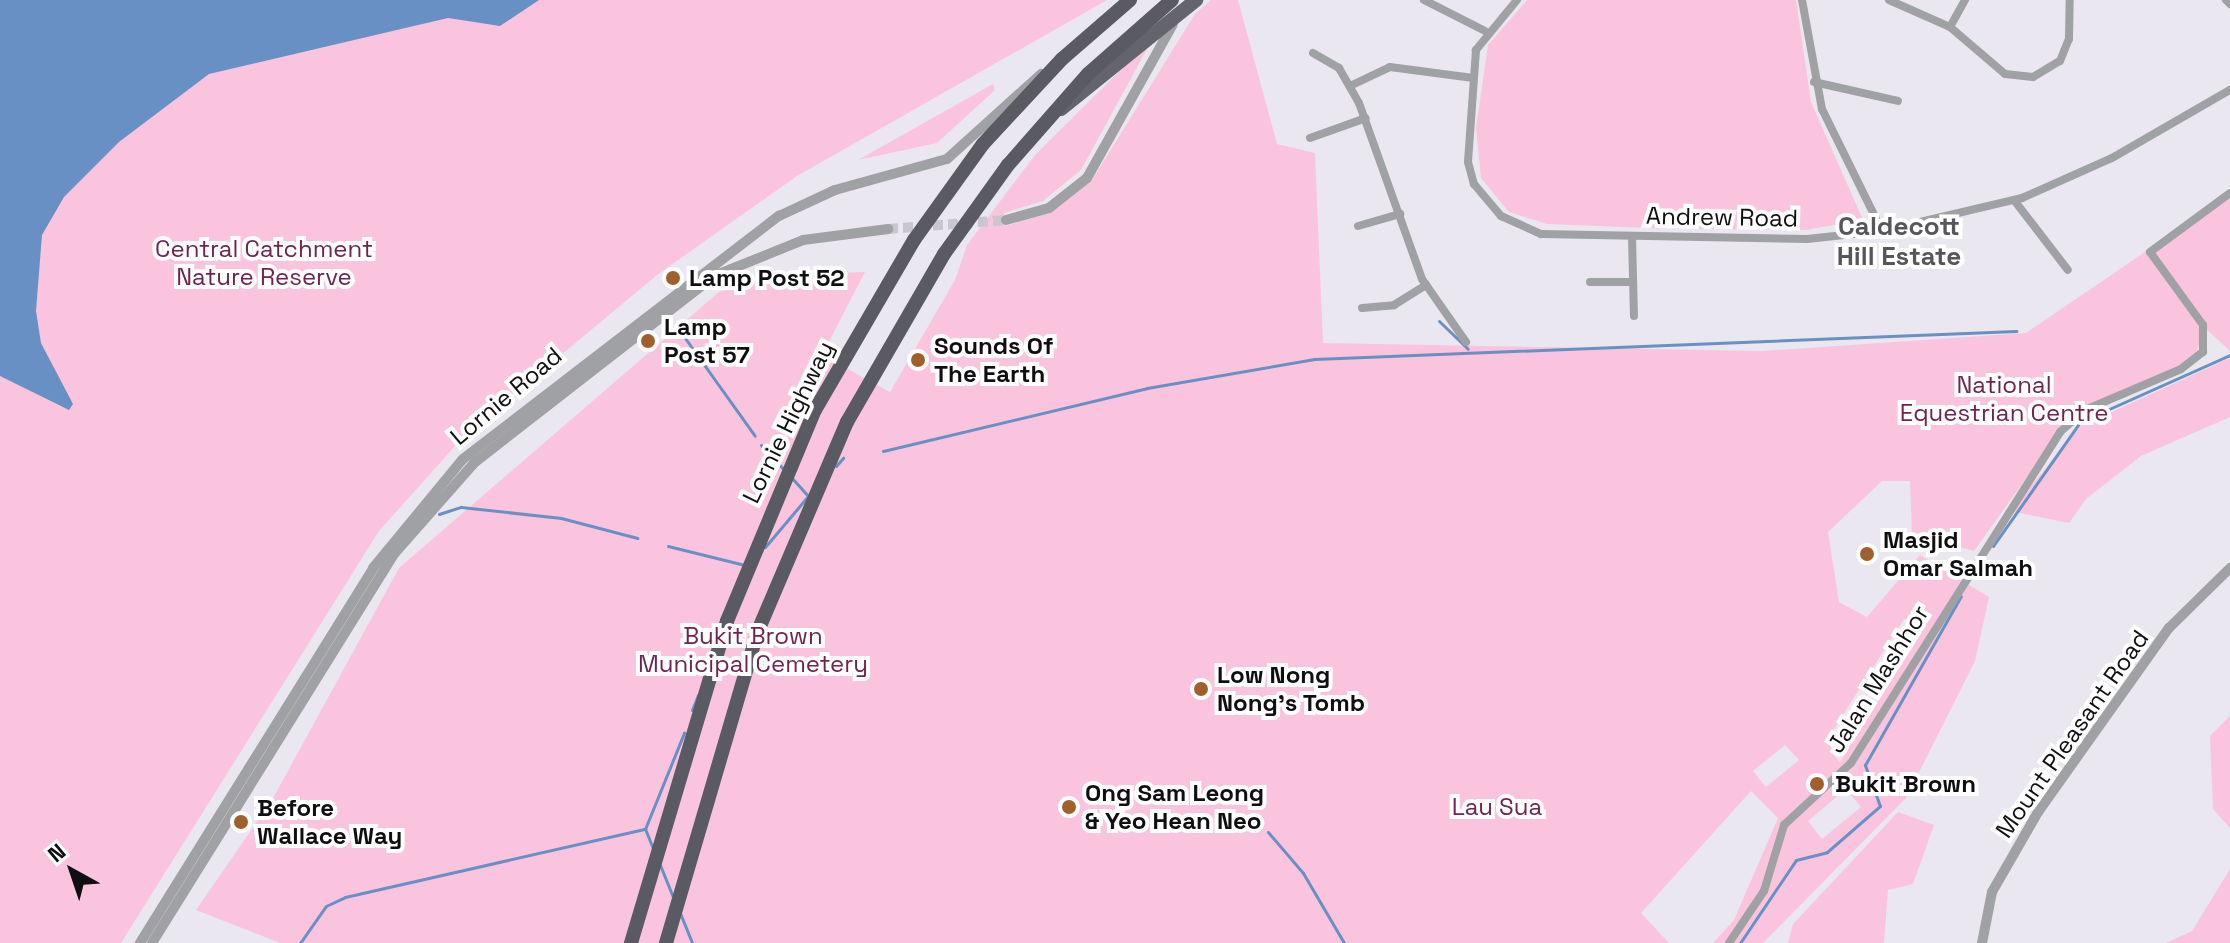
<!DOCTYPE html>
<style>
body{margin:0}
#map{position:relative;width:2230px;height:943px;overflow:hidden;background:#eae7f0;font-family:"Space Grotesk",sans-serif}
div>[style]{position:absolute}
.green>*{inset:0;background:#fac4df}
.water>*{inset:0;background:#6990c4}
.stream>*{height:3px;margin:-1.5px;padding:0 1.5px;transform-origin:1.5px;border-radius:1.5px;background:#6990c4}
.tertiary-tunnel>*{height:10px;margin-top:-5px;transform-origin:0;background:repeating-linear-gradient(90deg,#c9c6cf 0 10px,transparent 0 15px)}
.minor>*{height:8px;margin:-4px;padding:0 4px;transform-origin:4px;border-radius:4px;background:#a0a1a4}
.tertiary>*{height:10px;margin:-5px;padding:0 5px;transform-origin:5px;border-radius:5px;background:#a0a1a4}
.primary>*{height:14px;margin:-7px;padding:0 7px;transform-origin:7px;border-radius:7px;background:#64656c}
.trunk>*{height:14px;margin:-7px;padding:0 7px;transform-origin:7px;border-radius:7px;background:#5a5a62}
.dots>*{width:22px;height:22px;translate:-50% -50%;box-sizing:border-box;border:4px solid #fff;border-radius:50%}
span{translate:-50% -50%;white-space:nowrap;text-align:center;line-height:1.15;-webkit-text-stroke:8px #fff;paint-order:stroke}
.street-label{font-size:24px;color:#0f0e11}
.park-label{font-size:24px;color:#6f2350}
.poi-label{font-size:24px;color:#0f0e11;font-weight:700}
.left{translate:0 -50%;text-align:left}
.neighbourhood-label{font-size:26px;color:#58565d;font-weight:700}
.north{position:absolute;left:32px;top:831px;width:80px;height:80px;-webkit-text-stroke:6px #fff;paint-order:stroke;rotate:320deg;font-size:22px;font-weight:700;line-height:32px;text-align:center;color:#0f0e11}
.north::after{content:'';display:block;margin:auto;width:28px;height:36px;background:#0f0e11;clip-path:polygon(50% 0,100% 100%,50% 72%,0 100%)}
</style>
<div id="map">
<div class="green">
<i style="clip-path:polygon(0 0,1107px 0,797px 176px,657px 275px,465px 435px,379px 531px,121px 943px,0 943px)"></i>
<i style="clip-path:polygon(evenodd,1211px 0,1238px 0,1277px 144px,1315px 153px,1323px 343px,1762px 351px,2026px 333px,2230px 194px,2230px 351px,2204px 327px,2195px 359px,2089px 408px,2060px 431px,1974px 551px,1912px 534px,1910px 481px,1882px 481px,1828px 532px,1839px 602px,1867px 617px,1920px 555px,1989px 597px,1975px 661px,1906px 798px,1763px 943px,1713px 943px,1734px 920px,1778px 818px,1751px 791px,1641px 913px,1669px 943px,280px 943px,196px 910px,272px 800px,399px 568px,719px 292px,797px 274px,865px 272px,822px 355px,890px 392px,955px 280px,967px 245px,1035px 155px,1153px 38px,1081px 170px,1043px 201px,1004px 213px,1006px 226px,1051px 212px,1092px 180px,1195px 14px,1211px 0,1904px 619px,1922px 628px,1840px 762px,1831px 752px,1832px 732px,1904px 619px,1211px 0,1785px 745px,1799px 760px,1766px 787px,1753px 771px,1785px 745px,1211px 0,1846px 789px,1861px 807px,1822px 839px,1808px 821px,1846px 789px)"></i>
<i style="clip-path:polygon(1527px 0,1796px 0,1811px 102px,1863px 220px,1805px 230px,1673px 229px,1547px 224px,1509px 212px,1481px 178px,1476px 128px,1488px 45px)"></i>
<i style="clip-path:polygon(993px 84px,995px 90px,937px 143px,858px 160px)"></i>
<i style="clip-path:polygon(2230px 358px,2230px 417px,2141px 456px,2086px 499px,2069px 523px,2010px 511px,2081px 426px)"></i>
<i style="clip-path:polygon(2230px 716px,2230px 828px,2213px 809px,2210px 736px)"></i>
<i style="clip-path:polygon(1898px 812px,1934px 825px,1913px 884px,1888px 890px,1884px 943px,1788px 943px,1793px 924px)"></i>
<i style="clip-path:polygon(2230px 869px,2230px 943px,2166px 943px,2192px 931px)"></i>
</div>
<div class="water">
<i style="clip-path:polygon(0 0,539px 0,500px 26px,448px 18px,209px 74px,119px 142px,64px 197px,42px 235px,36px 311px,41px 343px,73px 404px,69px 410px,0 376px)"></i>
</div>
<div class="stream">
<i style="left:1439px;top:321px;width:40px;rotate:44deg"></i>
<i style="left:685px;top:338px;width:120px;rotate:54.5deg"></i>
<i style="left:761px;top:445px;width:37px;rotate:47deg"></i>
<i style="left:883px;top:451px;width:271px;rotate:-13.4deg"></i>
<i style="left:1147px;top:388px;width:170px;rotate:-9.8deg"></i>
<i style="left:1315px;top:359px;width:702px;rotate:-2.29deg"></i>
<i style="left:836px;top:466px;width:11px;rotate:-49deg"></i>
<i style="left:791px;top:477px;width:24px;rotate:48deg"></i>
<i style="left:439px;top:514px;width:23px;rotate:-18deg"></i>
<i style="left:461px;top:507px;width:101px;rotate:6.3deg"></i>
<i style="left:561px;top:518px;width:79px;rotate:14.7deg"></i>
<i style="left:668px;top:546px;width:79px;rotate:13.9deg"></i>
<i style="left:1993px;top:546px;width:151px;rotate:-54.9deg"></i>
<i style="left:2080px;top:422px;width:164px;rotate:-24.1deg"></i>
<i style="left:765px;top:547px;width:68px;rotate:-49.8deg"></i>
<i style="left:692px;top:710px;width:16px;rotate:-68deg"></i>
<i style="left:1268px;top:832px;width:54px;rotate:49.5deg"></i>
<i style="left:1303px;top:873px;width:81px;rotate:59.6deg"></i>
<i style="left:654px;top:851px;width:24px;rotate:-112deg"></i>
<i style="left:645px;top:829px;width:104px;rotate:-67.9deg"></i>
<i style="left:660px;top:865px;width:37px;rotate:68deg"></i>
<i style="left:680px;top:913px;width:32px;rotate:68deg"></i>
<i style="left:300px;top:943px;width:45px;rotate:-54.9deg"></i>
<i style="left:326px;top:906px;width:21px;rotate:-25deg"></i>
<i style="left:345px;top:897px;width:308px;rotate:-12.8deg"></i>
<i style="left:1740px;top:943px;width:100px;rotate:-56deg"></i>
<i style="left:1796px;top:860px;width:32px;rotate:-14deg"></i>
<i style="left:1827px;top:852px;width:70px;rotate:-41deg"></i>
<i style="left:1880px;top:806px;width:44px;rotate:-110.1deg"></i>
<i style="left:1865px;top:765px;width:194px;rotate:-60.4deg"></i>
</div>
<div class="tertiary-tunnel">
<i style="left:888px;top:229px;width:118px;rotate:-4.4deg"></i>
</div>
<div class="minor">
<i style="left:1424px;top:0;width:68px;rotate:26.9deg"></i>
<i style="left:1517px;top:0;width:65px;rotate:129.4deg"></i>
<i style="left:1476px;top:50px;width:112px;rotate:94.1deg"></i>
<i style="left:1468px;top:162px;width:23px;rotate:75deg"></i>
<i style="left:1474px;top:184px;width:42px;rotate:49.8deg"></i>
<i style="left:1501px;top:216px;width:44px;rotate:24.2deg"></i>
<i style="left:1541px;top:234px;width:266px;rotate:1.1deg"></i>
<i style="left:1807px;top:239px;width:75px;rotate:-6.1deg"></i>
<i style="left:1882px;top:231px;width:144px;rotate:-13.3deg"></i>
<i style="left:2022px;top:198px;width:98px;rotate:-24deg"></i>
<i style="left:2112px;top:158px;width:136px;rotate:-30deg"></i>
<i style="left:1802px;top:0;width:111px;rotate:79.6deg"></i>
<i style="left:1822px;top:109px;width:136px;rotate:63.8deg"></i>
<i style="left:1889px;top:0;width:67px;rotate:23.9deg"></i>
<i style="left:1950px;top:27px;width:72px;rotate:40.5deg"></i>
<i style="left:2005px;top:74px;width:28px;rotate:6deg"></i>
<i style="left:2033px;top:77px;width:31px;rotate:-31deg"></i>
<i style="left:2060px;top:61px;width:24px;rotate:-68deg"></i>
<i style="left:2069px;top:39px;width:39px;rotate:-89deg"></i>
<i style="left:2226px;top:0;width:6px;rotate:45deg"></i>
<i style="left:1950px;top:27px;width:31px;rotate:-61deg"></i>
<i style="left:1313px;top:53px;width:30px;rotate:30deg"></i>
<i style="left:1339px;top:68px;width:40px;rotate:60.3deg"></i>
<i style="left:1359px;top:103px;width:187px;rotate:70.3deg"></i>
<i style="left:1422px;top:279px;width:77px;rotate:55.1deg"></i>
<i style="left:1814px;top:82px;width:86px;rotate:12.7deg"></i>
<i style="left:1350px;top:86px;width:44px;rotate:-25.4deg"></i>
<i style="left:1390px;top:67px;width:84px;rotate:7.5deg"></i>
<i style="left:1310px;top:138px;width:59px;rotate:-19.7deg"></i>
<i style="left:2014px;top:200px;width:88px;rotate:52.4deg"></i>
<i style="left:1358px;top:226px;width:44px;rotate:-15.9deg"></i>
<i style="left:1632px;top:236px;width:80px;rotate:88.6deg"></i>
<i style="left:1590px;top:282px;width:43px"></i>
<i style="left:1362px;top:308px;width:32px;rotate:-5deg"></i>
<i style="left:1394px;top:305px;width:38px;rotate:-32deg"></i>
<i style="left:1729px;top:943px;width:63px;rotate:-56.1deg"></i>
<i style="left:1764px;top:891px;width:69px;rotate:-73.1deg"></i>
<i style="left:1784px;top:825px;width:91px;rotate:-42.8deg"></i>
<i style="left:1851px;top:763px;width:391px;rotate:-57.7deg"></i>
<i style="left:2060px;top:432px;width:33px;rotate:-41deg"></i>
<i style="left:2085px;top:410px;width:104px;rotate:-23.1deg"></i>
<i style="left:2181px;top:369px;width:28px;rotate:-38deg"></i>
<i style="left:2203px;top:352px;width:27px;rotate:-90deg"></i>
<i style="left:2203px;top:325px;width:90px;rotate:-126deg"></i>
<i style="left:2150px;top:252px;width:99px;rotate:-36.4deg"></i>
</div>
<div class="tertiary">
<i style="left:1006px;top:220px;width:45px;rotate:-15.6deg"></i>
<i style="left:1049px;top:208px;width:48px;rotate:-38.3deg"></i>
<i style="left:1087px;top:178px;width:176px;rotate:-60.8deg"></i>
<i style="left:140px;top:943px;width:441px;rotate:-58.1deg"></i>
<i style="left:373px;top:568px;width:141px;rotate:-50.5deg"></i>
<i style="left:463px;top:459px;width:399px;rotate:-37.6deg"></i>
<i style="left:779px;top:216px;width:62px;rotate:-24.9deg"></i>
<i style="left:835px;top:190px;width:116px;rotate:-15.5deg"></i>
<i style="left:947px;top:159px;width:127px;rotate:-42.1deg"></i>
<i style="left:152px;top:943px;width:460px;rotate:-58.1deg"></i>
<i style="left:395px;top:553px;width:120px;rotate:-48.7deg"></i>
<i style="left:474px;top:463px;width:304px;rotate:-37.9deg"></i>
<i style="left:714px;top:276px;width:96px;rotate:-22deg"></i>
<i style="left:803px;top:240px;width:86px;rotate:-7.4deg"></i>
<i style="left:1982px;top:943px;width:52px;rotate:-78.9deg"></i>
<i style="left:1992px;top:892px;width:92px;rotate:-60.1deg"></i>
<i style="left:2038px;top:812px;width:226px;rotate:-54.6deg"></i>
<i style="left:2169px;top:628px;width:86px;rotate:-44.5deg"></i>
</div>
<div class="primary">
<i style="left:1061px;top:109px;width:174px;rotate:-38.9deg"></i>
</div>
<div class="trunk">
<i style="left:631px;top:943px;width:336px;rotate:-73.4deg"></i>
<i style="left:727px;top:621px;width:229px;rotate:-67.4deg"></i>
<i style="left:815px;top:410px;width:197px;rotate:-59.8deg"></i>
<i style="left:914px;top:240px;width:118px;rotate:-54.3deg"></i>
<i style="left:983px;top:144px;width:116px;rotate:-47.1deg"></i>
<i style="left:1062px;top:59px;width:90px;rotate:-40.9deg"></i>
<i style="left:666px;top:943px;width:323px;rotate:-73.6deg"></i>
<i style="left:757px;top:633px;width:229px;rotate:-66.9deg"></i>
<i style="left:847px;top:422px;width:194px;rotate:-60deg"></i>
<i style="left:944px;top:254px;width:110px;rotate:-54.3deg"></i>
<i style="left:1008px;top:165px;width:121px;rotate:-48.7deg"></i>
<i style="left:1088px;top:74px;width:112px;rotate:-41.4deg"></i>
</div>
<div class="dots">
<i style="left:673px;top:278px;background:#a1602b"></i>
<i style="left:648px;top:341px;background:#a1602b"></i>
<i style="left:918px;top:360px;background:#a1602b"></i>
<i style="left:1867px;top:554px;background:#a1602b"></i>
<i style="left:1201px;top:689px;background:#a1602b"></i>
<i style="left:1817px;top:784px;background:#a1602b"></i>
<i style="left:1069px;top:807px;background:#a1602b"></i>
<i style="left:241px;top:822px;background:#a1602b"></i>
</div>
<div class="street-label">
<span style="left:1722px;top:217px;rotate:1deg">Andrew Road</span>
<span style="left:506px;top:396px;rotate:-40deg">Lornie Road</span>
<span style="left:788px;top:422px;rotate:-64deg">Lornie Highway</span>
<span style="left:1878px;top:679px;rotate:-58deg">Jalan Mashhor</span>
<span style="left:2072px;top:734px;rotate:-55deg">Mount Pleasant Road</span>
</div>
<div class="park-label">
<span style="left:264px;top:263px">Central Catchment<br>Nature Reserve</span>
<span style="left:2004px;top:399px">National<br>Equestrian Centre</span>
<span style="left:753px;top:650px">Bukit Brown<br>Municipal Cemetery</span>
<span style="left:1497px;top:807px">Lau Sua</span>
</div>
<div class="poi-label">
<span class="left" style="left:689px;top:278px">Lamp Post 52</span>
<span class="left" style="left:664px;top:341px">Lamp<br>Post 57</span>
<span class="left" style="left:934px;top:360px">Sounds Of<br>The Earth</span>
<span class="left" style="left:1883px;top:554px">Masjid<br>Omar Salmah</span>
<span class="left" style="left:1217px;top:689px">Low Nong<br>Nong's Tomb</span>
<span class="left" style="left:1835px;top:784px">Bukit Brown</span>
<span class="left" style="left:1085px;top:807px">Ong Sam Leong<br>&amp; Yeo Hean Neo</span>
<span class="left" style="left:257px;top:822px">Before<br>Wallace Way</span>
</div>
<div class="neighbourhood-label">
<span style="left:1899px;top:242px">Caldecott<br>Hill Estate</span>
</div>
<div class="north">N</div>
</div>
